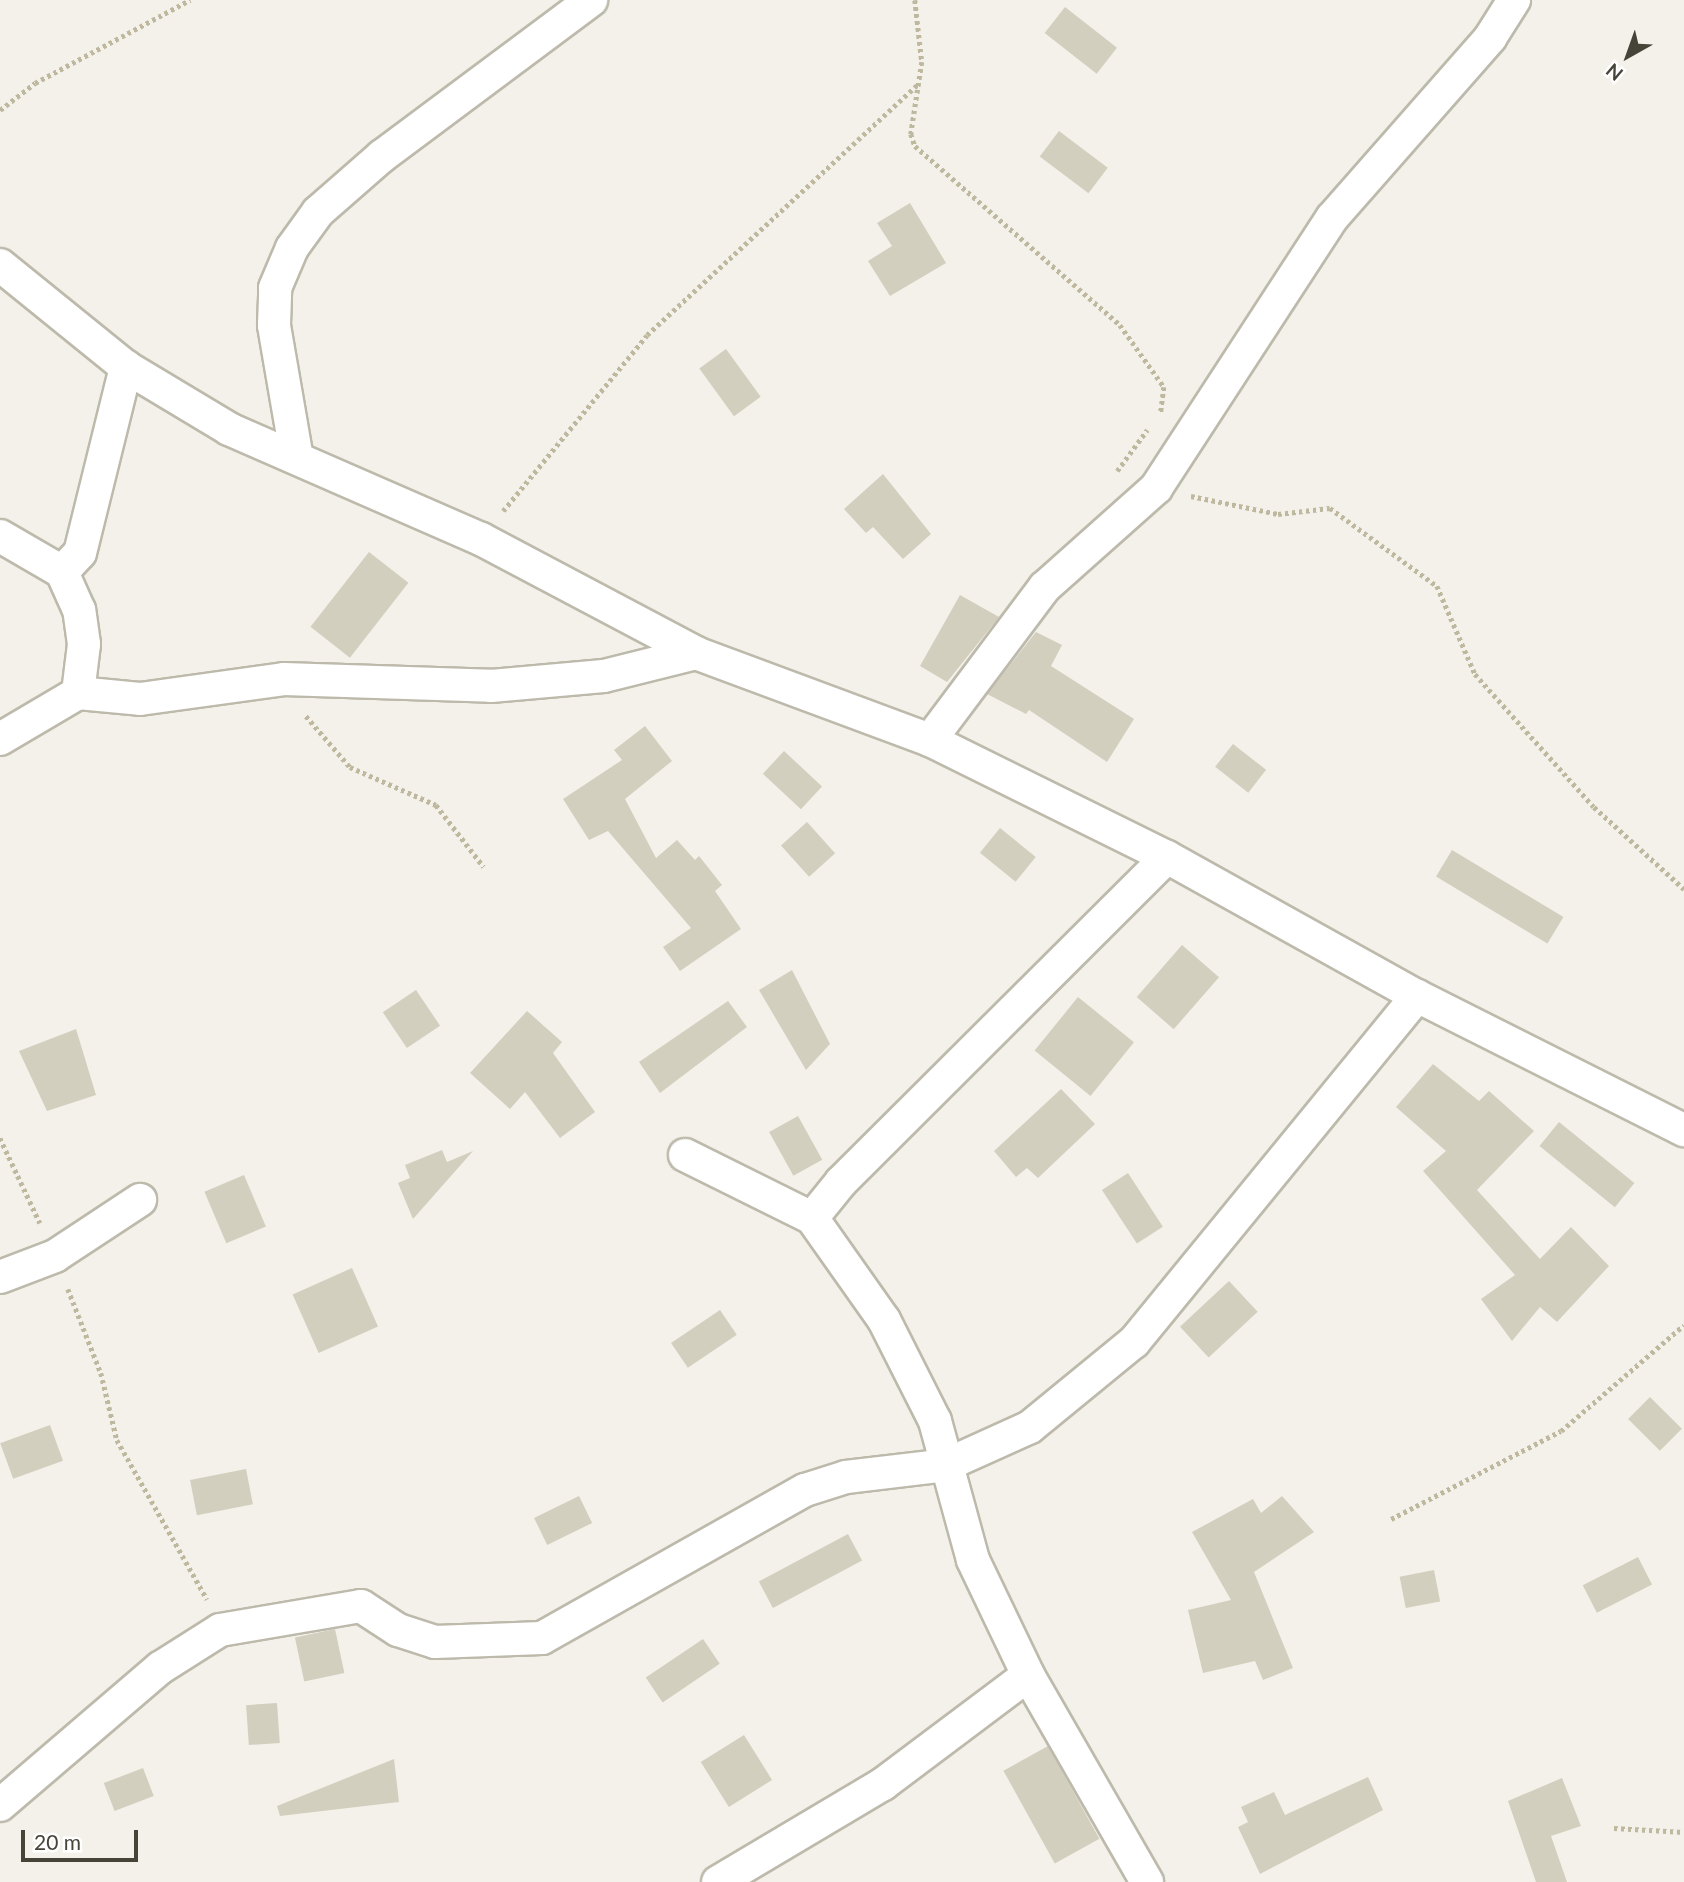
<!DOCTYPE html>
<style>
body{margin:0}
#map{position:relative;width:1684px;height:1882px;overflow:hidden;background:#f3f1e9;font-family:Lato,sans-serif}
div>[style]{position:absolute}
.building>*{inset:0;background:#d3cfbf;transform-origin:0 0}
.path>*{height:4.5px;margin-top:-2.25px;transform-origin:0;background:repeating-linear-gradient(90deg,#beb89f 0 3.5px,transparent 0 7px)}
.roads{filter:drop-shadow(2px 0 #bdbaac) drop-shadow(-2px 0 #bdbaac) drop-shadow(0 2px #bdbaac) drop-shadow(0 -2px #bdbaac)}
.street>*{height:32px;margin:-16px;padding:0 16px;transform-origin:16px;border-radius:16px;background:#fff}
span{translate:-50% -50%;white-space:nowrap;text-align:center;line-height:1.15;-webkit-text-stroke:5px #fff;paint-order:stroke}
.north{position:absolute;left:1593px;top:21px;width:70px;height:70px;-webkit-text-stroke:5px #fff;paint-order:stroke;rotate:220deg;font-size:19px;font-weight:700;line-height:28px;text-align:center;color:#464338}
.north::after{content:'';display:block;margin:auto;width:24px;height:32px;background:#464338;clip-path:polygon(50% 0,100% 100%,50% 72%,0 100%)}
.scale{position:absolute;left:21px;top:1830px;width:117px;height:32px;box-sizing:border-box;border:4px solid #464338;border-top:0;padding-left:9px;font-size:21px;line-height:24px;white-space:nowrap;color:#464338;-webkit-text-stroke:5px #fff;paint-order:stroke}
</style>
<div id="map">
<div class="building">
<i style="left:1065px;top:7px;width:66px;height:33px;rotate:38deg"></i>
<i style="left:1059px;top:131px;width:61px;height:32px;rotate:37deg"></i>
<i style="clip-path:polygon(910px 203px,946px 263px,890px 296px,868px 261px,892px 246px,877px 223px)"></i>
<i style="left:726px;top:349px;width:59px;height:33px;rotate:54deg"></i>
<i style="clip-path:polygon(883px 474px,931px 534px,903px 559px,873px 527px,866px 533px,844px 509px)"></i>
<i style="left:369px;top:552px;width:50px;height:95px;rotate:38deg"></i>
<i style="clip-path:polygon(960px 595px,999px 617px,947px 682px,920px 666px)"></i>
<i style="clip-path:polygon(1036px 632px,1062px 645px,1051px 666px,1134px 719px,1107px 762px,1029px 710px,1026px 714px,987px 694px)"></i>
<i style="clip-path:polygon(645px 726px,672px 761px,625px 799px,656px 858px,677px 840px,695px 860px,699px 856px,722px 885px,715px 891px,741px 929px,680px 971px,663px 947px,691px 928px,608px 831px,589px 840px,563px 799px,622px 760px,614px 750px)"></i>
<i style="left:1233px;top:744px;width:42px;height:29px;rotate:38deg"></i>
<i style="left:784px;top:751px;width:52px;height:31px;rotate:43deg"></i>
<i style="left:807px;top:822px;width:42px;height:35px;rotate:48deg"></i>
<i style="left:1000px;top:828px;width:46px;height:32px;rotate:39deg"></i>
<i style="left:1452px;top:850px;width:130px;height:31px;rotate:31deg"></i>
<i style="left:1182px;top:945px;width:49px;height:69px;rotate:41deg"></i>
<i style="clip-path:polygon(792px 970px,830px 1044px,806px 1070px,759px 990px)"></i>
<i style="left:416px;top:990px;width:43px;height:40px;rotate:56deg"></i>
<i style="left:1078px;top:997px;width:72px;height:69px;rotate:39deg"></i>
<i style="clip-path:polygon(728px 1001px,747px 1027px,660px 1093px,639px 1062px)"></i>
<i style="clip-path:polygon(527px 1011px,562px 1042px,553px 1053px,595px 1112px,560px 1138px,525px 1092px,510px 1109px,470px 1073px)"></i>
<i style="clip-path:polygon(76px 1029px,96px 1095px,47px 1111px,19px 1051px)"></i>
<i style="clip-path:polygon(1433px 1064px,1479px 1101px,1489px 1091px,1534px 1131px,1477px 1190px,1540px 1259px,1571px 1227px,1609px 1266px,1557px 1322px,1540px 1307px,1512px 1341px,1481px 1299px,1515px 1275px,1423px 1171px,1446px 1151px,1396px 1107px)"></i>
<i style="clip-path:polygon(1061px 1089px,1095px 1124px,1038px 1178px,1027px 1168px,1016px 1177px,994px 1151px)"></i>
<i style="left:798px;top:1116px;width:50px;height:33px;rotate:61deg"></i>
<i style="left:1559px;top:1122px;width:97px;height:31px;rotate:39deg"></i>
<i style="clip-path:polygon(442px 1150px,447px 1162px,473px 1151px,413px 1219px,398px 1183px,410px 1178px,405px 1165px)"></i>
<i style="left:1128px;top:1173px;width:64px;height:31px;rotate:57deg"></i>
<i style="left:244px;top:1175px;width:56px;height:43px;rotate:67deg"></i>
<i style="left:352px;top:1268px;width:64px;height:65px;rotate:66deg"></i>
<i style="left:1229px;top:1281px;width:42px;height:67px;rotate:47deg"></i>
<i style="left:720px;top:1310px;width:30px;height:59px;rotate:56deg"></i>
<i style="left:1650px;top:1397px;width:45px;height:31px;rotate:45deg"></i>
<i style="left:50px;top:1425px;width:38px;height:53px;rotate:70deg"></i>
<i style="left:246px;top:1469px;width:36px;height:57px;rotate:79deg"></i>
<i style="left:579px;top:1496px;width:30px;height:50px;rotate:64deg"></i>
<i style="clip-path:polygon(1282px 1496px,1314px 1532px,1254px 1572px,1293px 1668px,1263px 1680px,1255px 1661px,1203px 1673px,1188px 1610px,1231px 1600px,1192px 1532px,1253px 1499px,1261px 1513px)"></i>
<i style="left:848px;top:1534px;width:30px;height:101px;rotate:62deg"></i>
<i style="left:1638px;top:1557px;width:31px;height:62px;rotate:63deg"></i>
<i style="left:1434px;top:1570px;width:32px;height:35px;rotate:79deg"></i>
<i style="left:335px;top:1629px;width:45px;height:41px;rotate:78deg"></i>
<i style="left:703px;top:1639px;width:30px;height:69px;rotate:56deg"></i>
<i style="left:277px;top:1703px;width:40px;height:31px;rotate:86deg"></i>
<i style="left:744px;top:1735px;width:53px;height:51px;rotate:58deg"></i>
<i style="left:1048px;top:1746px;width:106px;height:51px;rotate:61deg"></i>
<i style="clip-path:polygon(394px 1759px,399px 1802px,280px 1816px,277px 1806px)"></i>
<i style="left:143px;top:1768px;width:30px;height:42px;rotate:69deg"></i>
<i style="clip-path:polygon(1368px 1777px,1383px 1810px,1260px 1874px,1238px 1827px,1248px 1822px,1241px 1807px,1274px 1792px,1285px 1815px)"></i>
<i style="clip-path:polygon(1562px 1778px,1581px 1826px,1551px 1836px,1567px 1882px,1536px 1882px,1508px 1801px)"></i>
</div>
<div class="path">
<i style="left:915px;top:0;width:62px;rotate:83.6deg"></i>
<i style="left:922px;top:62px;width:73px;rotate:98.7deg"></i>
<i style="left:911px;top:134px;width:13px;rotate:72deg"></i>
<i style="left:915px;top:146px;width:272px;rotate:41.1deg"></i>
<i style="left:1120px;top:325px;width:76px;rotate:54.6deg"></i>
<i style="left:1164px;top:387px;width:25px;rotate:97deg"></i>
<i style="left:0;top:110px;width:44px;rotate:-37.6deg"></i>
<i style="left:35px;top:83px;width:176px;rotate:-28.2deg"></i>
<i style="left:1117px;top:471px;width:51px;rotate:-53.8deg"></i>
<i style="left:1191px;top:496px;width:89px;rotate:11.7deg"></i>
<i style="left:1278px;top:514px;width:52px;rotate:-6.6deg"></i>
<i style="left:1330px;top:508px;width:132px;rotate:36.1deg"></i>
<i style="left:1437px;top:586px;width:96px;rotate:66.6deg"></i>
<i style="left:1475px;top:674px;width:178px;rotate:48.2deg"></i>
<i style="left:1594px;top:807px;width:122px;rotate:42.3deg"></i>
<i style="left:503px;top:511px;width:227px;rotate:-50.7deg"></i>
<i style="left:647px;top:335px;width:369px;rotate:-42.8deg"></i>
<i style="left:306px;top:716px;width:67px;rotate:49.2deg"></i>
<i style="left:350px;top:767px;width:94px;rotate:23.8deg"></i>
<i style="left:436px;top:805px;width:78px;rotate:52.3deg"></i>
<i style="left:0;top:1138px;width:94px;rotate:64.8deg"></i>
<i style="left:68px;top:1289px;width:90px;rotate:68.6deg"></i>
<i style="left:101px;top:1373px;width:69px;rotate:76.6deg"></i>
<i style="left:117px;top:1440px;width:183px;rotate:60.5deg"></i>
<i style="left:1391px;top:1519px;width:191px;rotate:-27.4deg"></i>
<i style="left:1561px;top:1431px;width:162px;rotate:-40.8deg"></i>
<i style="left:1614px;top:1828px;width:70px;rotate:3.3deg"></i>
</div>
<div class="roads">
<div class="street">
<i style="left:0;top:265px;width:162px;rotate:39deg"></i>
<i style="left:126px;top:367px;width:120px;rotate:31deg"></i>
<i style="left:229px;top:429px;width:275px;rotate:23.6deg"></i>
<i style="left:481px;top:539px;width:243px;rotate:27.9deg"></i>
<i style="left:696px;top:653px;width:250px;rotate:20.4deg"></i>
<i style="left:930px;top:740px;width:264px;rotate:26.3deg"></i>
<i style="left:1167px;top:857px;width:286px;rotate:29.1deg"></i>
<i style="left:1417px;top:996px;width:299px;rotate:26.7deg"></i>
<i style="left:296px;top:453px;width:130px;rotate:-99.8deg"></i>
<i style="left:274px;top:325px;width:37px;rotate:-88deg"></i>
<i style="left:275px;top:288px;width:43px;rotate:-67deg"></i>
<i style="left:292px;top:248px;width:44px;rotate:-54.2deg"></i>
<i style="left:318px;top:212px;width:85px;rotate:-41.2deg"></i>
<i style="left:382px;top:156px;width:261px;rotate:-36.7deg"></i>
<i style="left:0;top:536px;width:72px;rotate:30.1deg"></i>
<i style="left:78px;top:693px;width:49px;rotate:-83deg"></i>
<i style="left:84px;top:644px;width:34px;rotate:-98deg"></i>
<i style="left:79px;top:610px;width:42px;rotate:-114.1deg"></i>
<i style="left:62px;top:572px;width:26px;rotate:-47deg"></i>
<i style="left:80px;top:553px;width:192px;rotate:-76.1deg"></i>
<i style="left:0;top:739px;width:91px;rotate:-30.5deg"></i>
<i style="left:78px;top:693px;width:62px;rotate:5.5deg"></i>
<i style="left:140px;top:699px;width:145px;rotate:-7.9deg"></i>
<i style="left:284px;top:679px;width:207px;rotate:1.9deg"></i>
<i style="left:491px;top:686px;width:113px;rotate:-5.1deg"></i>
<i style="left:604px;top:676px;width:95px;rotate:-14deg"></i>
<i style="left:930px;top:740px;width:191px;rotate:-53.1deg"></i>
<i style="left:1045px;top:587px;width:149px;rotate:-41.7deg"></i>
<i style="left:1156px;top:488px;width:322px;rotate:-56.9deg"></i>
<i style="left:1332px;top:218px;width:240px;rotate:-48.7deg"></i>
<i style="left:1490px;top:38px;width:45px;rotate:-57.7deg"></i>
<i style="left:685px;top:1155px;width:142px;rotate:26.4deg"></i>
<i style="left:812px;top:1218px;width:125px;rotate:54.8deg"></i>
<i style="left:884px;top:1320px;width:113px;rotate:63.2deg"></i>
<i style="left:935px;top:1421px;width:144px;rotate:74.7deg"></i>
<i style="left:973px;top:1560px;width:127px;rotate:64.4deg"></i>
<i style="left:1028px;top:1675px;width:239px;rotate:60.1deg"></i>
<i style="left:812px;top:1218px;width:46px;rotate:-51.1deg"></i>
<i style="left:841px;top:1182px;width:460px;rotate:-44.9deg"></i>
<i style="left:0;top:1277px;width:59px;rotate:-20.9deg"></i>
<i style="left:55px;top:1256px;width:102px;rotate:-33.4deg"></i>
<i style="left:0;top:1805px;width:211px;rotate:-40.6deg"></i>
<i style="left:160px;top:1668px;width:71px;rotate:-32.3deg"></i>
<i style="left:220px;top:1630px;width:143px;rotate:-9.7deg"></i>
<i style="left:361px;top:1606px;width:44px;rotate:33deg"></i>
<i style="left:398px;top:1630px;width:39px;rotate:18deg"></i>
<i style="left:435px;top:1642px;width:107px;rotate:-2.1deg"></i>
<i style="left:542px;top:1638px;width:302px;rotate:-29.4deg"></i>
<i style="left:805px;top:1490px;width:43px;rotate:-17.6deg"></i>
<i style="left:846px;top:1477px;width:101px;rotate:-6.8deg"></i>
<i style="left:946px;top:1465px;width:92px;rotate:-24.3deg"></i>
<i style="left:1030px;top:1427px;width:134px;rotate:-39.3deg"></i>
<i style="left:1134px;top:1342px;width:447px;rotate:-50.7deg"></i>
<i style="left:718px;top:1882px;width:192px;rotate:-30.7deg"></i>
<i style="left:883px;top:1784px;width:181px;rotate:-36.9deg"></i>
</div>
</div>
<div class="north">N</div>
<div class="scale">20 m</div>
</div>
